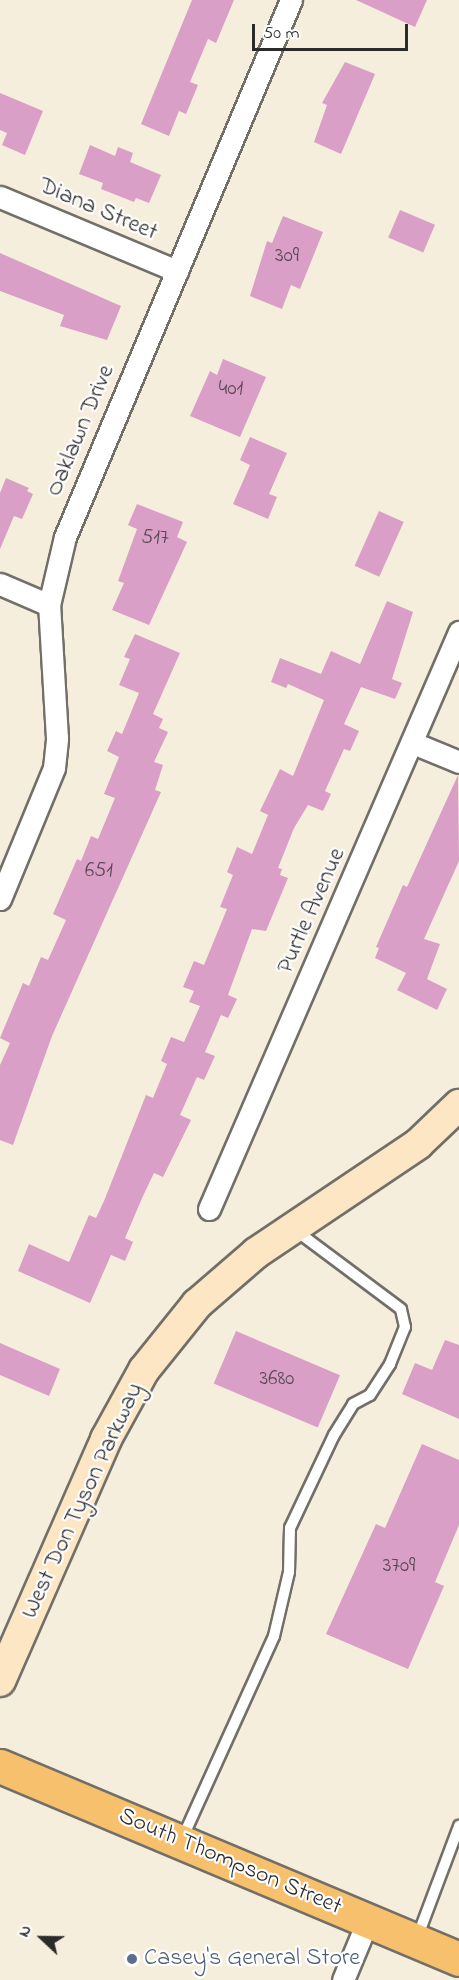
<!DOCTYPE html>
<style>
body{margin:0}
#map{position:relative;width:459px;height:1980px;overflow:hidden;background:#f6eedc;font-family:"Indie Flower",sans-serif}
div>[style]{position:absolute}
.building>*{inset:0;background:#da9fc7;transform-origin:0 0}
.roads{filter:drop-shadow(2px 0 #726f69) drop-shadow(-2px 0 #726f69) drop-shadow(0 2px #726f69) drop-shadow(0 -2px #726f69)}
.service>*{height:10px;margin:-5px;padding:0 5px;transform-origin:5px;border-radius:5px;background:#fff}
.minor>*{height:21px;margin:-10.5px;padding:0 10.5px;transform-origin:10.5px;border-radius:10.5px;background:#fff}
.secondary>*{height:30px;margin:-15px;padding:0 15px;transform-origin:15px;border-radius:15px;background:#fce6c4}
.trunk>*{height:33px;margin:-16.5px;padding:0 16.5px;transform-origin:16.5px;border-radius:16.5px;background:#f7c06c}
.dots>*{width:16px;height:16px;translate:-50% -50%;box-sizing:border-box;border:3px solid #fff;border-radius:50%}
span{translate:-50% -50%;white-space:nowrap;text-align:center;line-height:1.15;-webkit-text-stroke:4.5px #fff;paint-order:stroke}
.number-label{font-size:21px;color:#574852}
.number-label span{-webkit-text-stroke-width:0}
.street-label{font-size:24px;color:#2b2b2b}
.service-label{font-size:24px;color:#4e5e75}
.left{translate:0 -50%;text-align:left}
.north{position:absolute;left:12px;top:1908px;width:60px;height:60px;-webkit-text-stroke:4px #fff;paint-order:stroke;rotate:292deg;font-size:16px;font-weight:700;line-height:24px;text-align:center;color:#2b2b2b}
.north::after{content:'';display:block;margin:auto;width:21px;height:27px;background:#2b2b2b;clip-path:polygon(50% 0,100% 100%,50% 72%,0 100%)}
.scale{position:absolute;left:252px;top:24px;width:156px;height:27px;box-sizing:border-box;border:3px solid #2b2b2b;border-top:0;padding-left:8px;font-size:18px;line-height:21px;white-space:nowrap;color:#2b2b2b;-webkit-text-stroke:4px #fff;paint-order:stroke}
</style>
<div id="map">
<div class="building">
<i style="clip-path:polygon(192px 0,234px 0,216px 43px,208px 39px,190px 82px,198px 85px,186px 114px,179px 111px,169px 136px,141px 124px)"></i>
<i style="clip-path:polygon(356px 0,427px 0,415px 27px)"></i>
<i style="clip-path:polygon(345px 62px,375px 74px,341px 154px,314px 142px,327px 105px,322px 103px)"></i>
<i style="clip-path:polygon(0 93px,43px 111px,25px 155px,2px 145px,7px 133px,0 130px)"></i>
<i style="clip-path:polygon(90px 145px,115px 156px,118px 147px,133px 153px,130px 162px,161px 175px,149px 203px,136px 198px,134px 202px,101px 189px,103px 183px,79px 174px)"></i>
<i style="left:400px;top:210px;width:38px;height:30px;rotate:23deg"></i>
<i style="clip-path:polygon(283px 216px,323px 232px,300px 289px,291px 285px,282px 309px,250px 296px,267px 241px,272px 243px)"></i>
<i style="clip-path:polygon(0 253px,121px 306px,107px 340px,60px 326px,64px 315px,0 291px)"></i>
<i style="clip-path:polygon(223px 359px,266px 377px,240px 437px,190px 416px,210px 371px,217px 375px)"></i>
<i style="clip-path:polygon(250px 437px,287px 453px,269px 494px,277px 497px,268px 519px,233px 504px,250px 465px,240px 460px)"></i>
<i style="clip-path:polygon(6px 478px,29px 488px,27px 491px,33px 494px,22px 519px,14px 516px,0 549px,0 493px)"></i>
<i style="clip-path:polygon(137px 504px,183px 522px,177px 537px,187px 542px,149px 625px,112px 610px,124px 583px,118px 581px,137px 529px,128px 525px)"></i>
<i style="left:379px;top:511px;width:27px;height:60px;rotate:24deg"></i>
<i style="clip-path:polygon(387px 601px,413px 612px,392px 679px,402px 683px,395px 699px,361px 687px,344px 724px,359px 731px,350px 751px,344px 749px,325px 791px,331px 794px,323px 811px,308px 805px,294px 828px,278px 868px,282px 869px,280px 875px,288px 878px,266px 931px,252px 929px,228px 995px,237px 999px,228px 1018px,221px 1015px,205px 1052px,215px 1056px,204px 1080px,197px 1077px,180px 1115px,191px 1120px,163px 1177px,154px 1173px,143px 1196px,125px 1238px,133px 1242px,125px 1261px,111px 1255px,90px 1303px,18px 1271px,29px 1244px,69px 1262px,89px 1215px,96px 1218px,104px 1201px,146px 1095px,153px 1098px,167px 1064px,161px 1061px,171px 1037px,184px 1042px,200px 1006px,189px 1002px,194px 991px,183px 987px,194px 961px,204px 965px,227px 909px,220px 907px,233px 875px,227px 872px,237px 847px,252px 854px,268px 815px,260px 811px,280px 769px,293px 776px,324px 700px,288px 684px,286px 688px,271px 682px,280px 658px,321px 674px,331px 651px,360px 664px)"></i>
<i style="clip-path:polygon(135px 634px,180px 653px,153px 714px,163px 719px,159px 728px,168px 732px,154px 762px,163px 765px,155px 790px,161px 792px,52px 1036px,13px 1145px,0 1140px,0 1065px,10px 1043px,0 1038px,23px 983px,29px 986px,41px 957px,48px 960px,66px 920px,53px 914px,77px 859px,81px 861px,91px 836px,98px 839px,115px 798px,104px 794px,119px 757px,107px 751px,116px 731px,122px 734px,139px 693px,119px 685px,130px 659px,124px 657px)"></i>
<i style="clip-path:polygon(458px 775px,459px 861px,424px 939px,440px 944px,427px 979px,447px 989px,437px 1010px,397px 990px,406px 973px,375px 958px,379px 948px,376px 947px,403px 885px,407px 887px)"></i>
<i style="left:236px;top:1331px;width:113px;height:57px;rotate:23deg"></i>
<i style="clip-path:polygon(445px 1340px,459px 1345px,459px 1419px,402px 1394px,415px 1363px,432px 1370px)"></i>
<i style="clip-path:polygon(0 1343px,60px 1369px,49px 1396px,0 1375px)"></i>
<i style="clip-path:polygon(422px 1444px,459px 1460px,459px 1525px,435px 1582px,444px 1586px,408px 1669px,326px 1634px,376px 1524px,385px 1528px)"></i>
</div>
<div class="roads">
<div class="service">
<i style="left:182px;top:1839px;width:223px;rotate:-65.6deg"></i>
<i style="left:274px;top:1636px;width:66px;rotate:-76.8deg"></i>
<i style="left:289px;top:1572px;width:44px;rotate:-88.7deg"></i>
<i style="left:290px;top:1528px;width:103px;rotate:-64.7deg"></i>
<i style="left:334px;top:1435px;width:36px;rotate:-58deg"></i>
<i style="left:353px;top:1404px;width:19px;rotate:-28deg"></i>
<i style="left:370px;top:1395px;width:37px;rotate:-57deg"></i>
<i style="left:390px;top:1364px;width:40px;rotate:-68deg"></i>
<i style="left:405px;top:1327px;width:18px;rotate:-103deg"></i>
<i style="left:401px;top:1309px;width:132px;rotate:-143.3deg"></i>
<i style="left:417px;top:1938px;width:120px;rotate:-69.4deg"></i>
</div>
<div class="minor">
<i style="left:0;top:197px;width:192px;rotate:22.7deg"></i>
<i style="left:0;top:584px;width:53px;rotate:23.2deg"></i>
<i style="left:413px;top:743px;width:50px;rotate:22.4deg"></i>
<i style="left:0;top:899px;width:142px;rotate:-67.6deg"></i>
<i style="left:54px;top:768px;width:30px;rotate:-84deg"></i>
<i style="left:57px;top:738px;width:133px;rotate:-93.4deg"></i>
<i style="left:49px;top:605px;width:70px;rotate:-76.8deg"></i>
<i style="left:65px;top:537px;width:583px;rotate:-67.18deg"></i>
<i style="left:209px;top:1209px;width:629px;rotate:-66.57deg"></i>
<i style="left:343px;top:1980px;width:65px;rotate:-67.4deg"></i>
</div>
<div class="secondary">
<i style="left:0;top:1681px;width:264px;rotate:-66.3deg"></i>
<i style="left:106px;top:1439px;width:79px;rotate:-61.2deg"></i>
<i style="left:144px;top:1370px;width:85px;rotate:-51.2deg"></i>
<i style="left:197px;top:1304px;width:78px;rotate:-40.8deg"></i>
<i style="left:256px;top:1253px;width:195px;rotate:-33.9deg"></i>
<i style="left:418px;top:1144px;width:57px;rotate:-43.6deg"></i>
</div>
<div class="trunk">
<i style="left:0;top:1766px;width:498px;rotate:22.8deg"></i>
</div>
</div>
<div class="dots">
<i style="left:132px;top:1959px;background:#5c6f8a"></i>
</div>
<div class="number-label">
<span style="left:287px;top:256px">309</span>
<span style="left:231px;top:389px">401</span>
<span style="left:155px;top:538px">517</span>
<span style="left:99px;top:871px">651</span>
<span style="left:277px;top:1379px">3680</span>
<span style="left:399px;top:1566px">3709</span>
</div>
<div class="street-label">
<span style="left:98px;top:210px;rotate:23deg">Diana Street</span>
<span style="left:81px;top:431px;rotate:-67deg">Oaklawn Drive</span>
<span style="left:312px;top:911px;rotate:-66deg">Purtle Avenue</span>
<span style="left:83px;top:1501px;rotate:-65deg">West Don Tyson Parkway</span>
<span style="left:230px;top:1862px;rotate:23deg">South Thompson Street</span>
</div>
<div class="service-label">
<span class="left" style="left:144px;top:1959px">Casey's General Store</span>
</div>
<div class="north">N</div>
<div class="scale">50 m</div>
</div>
